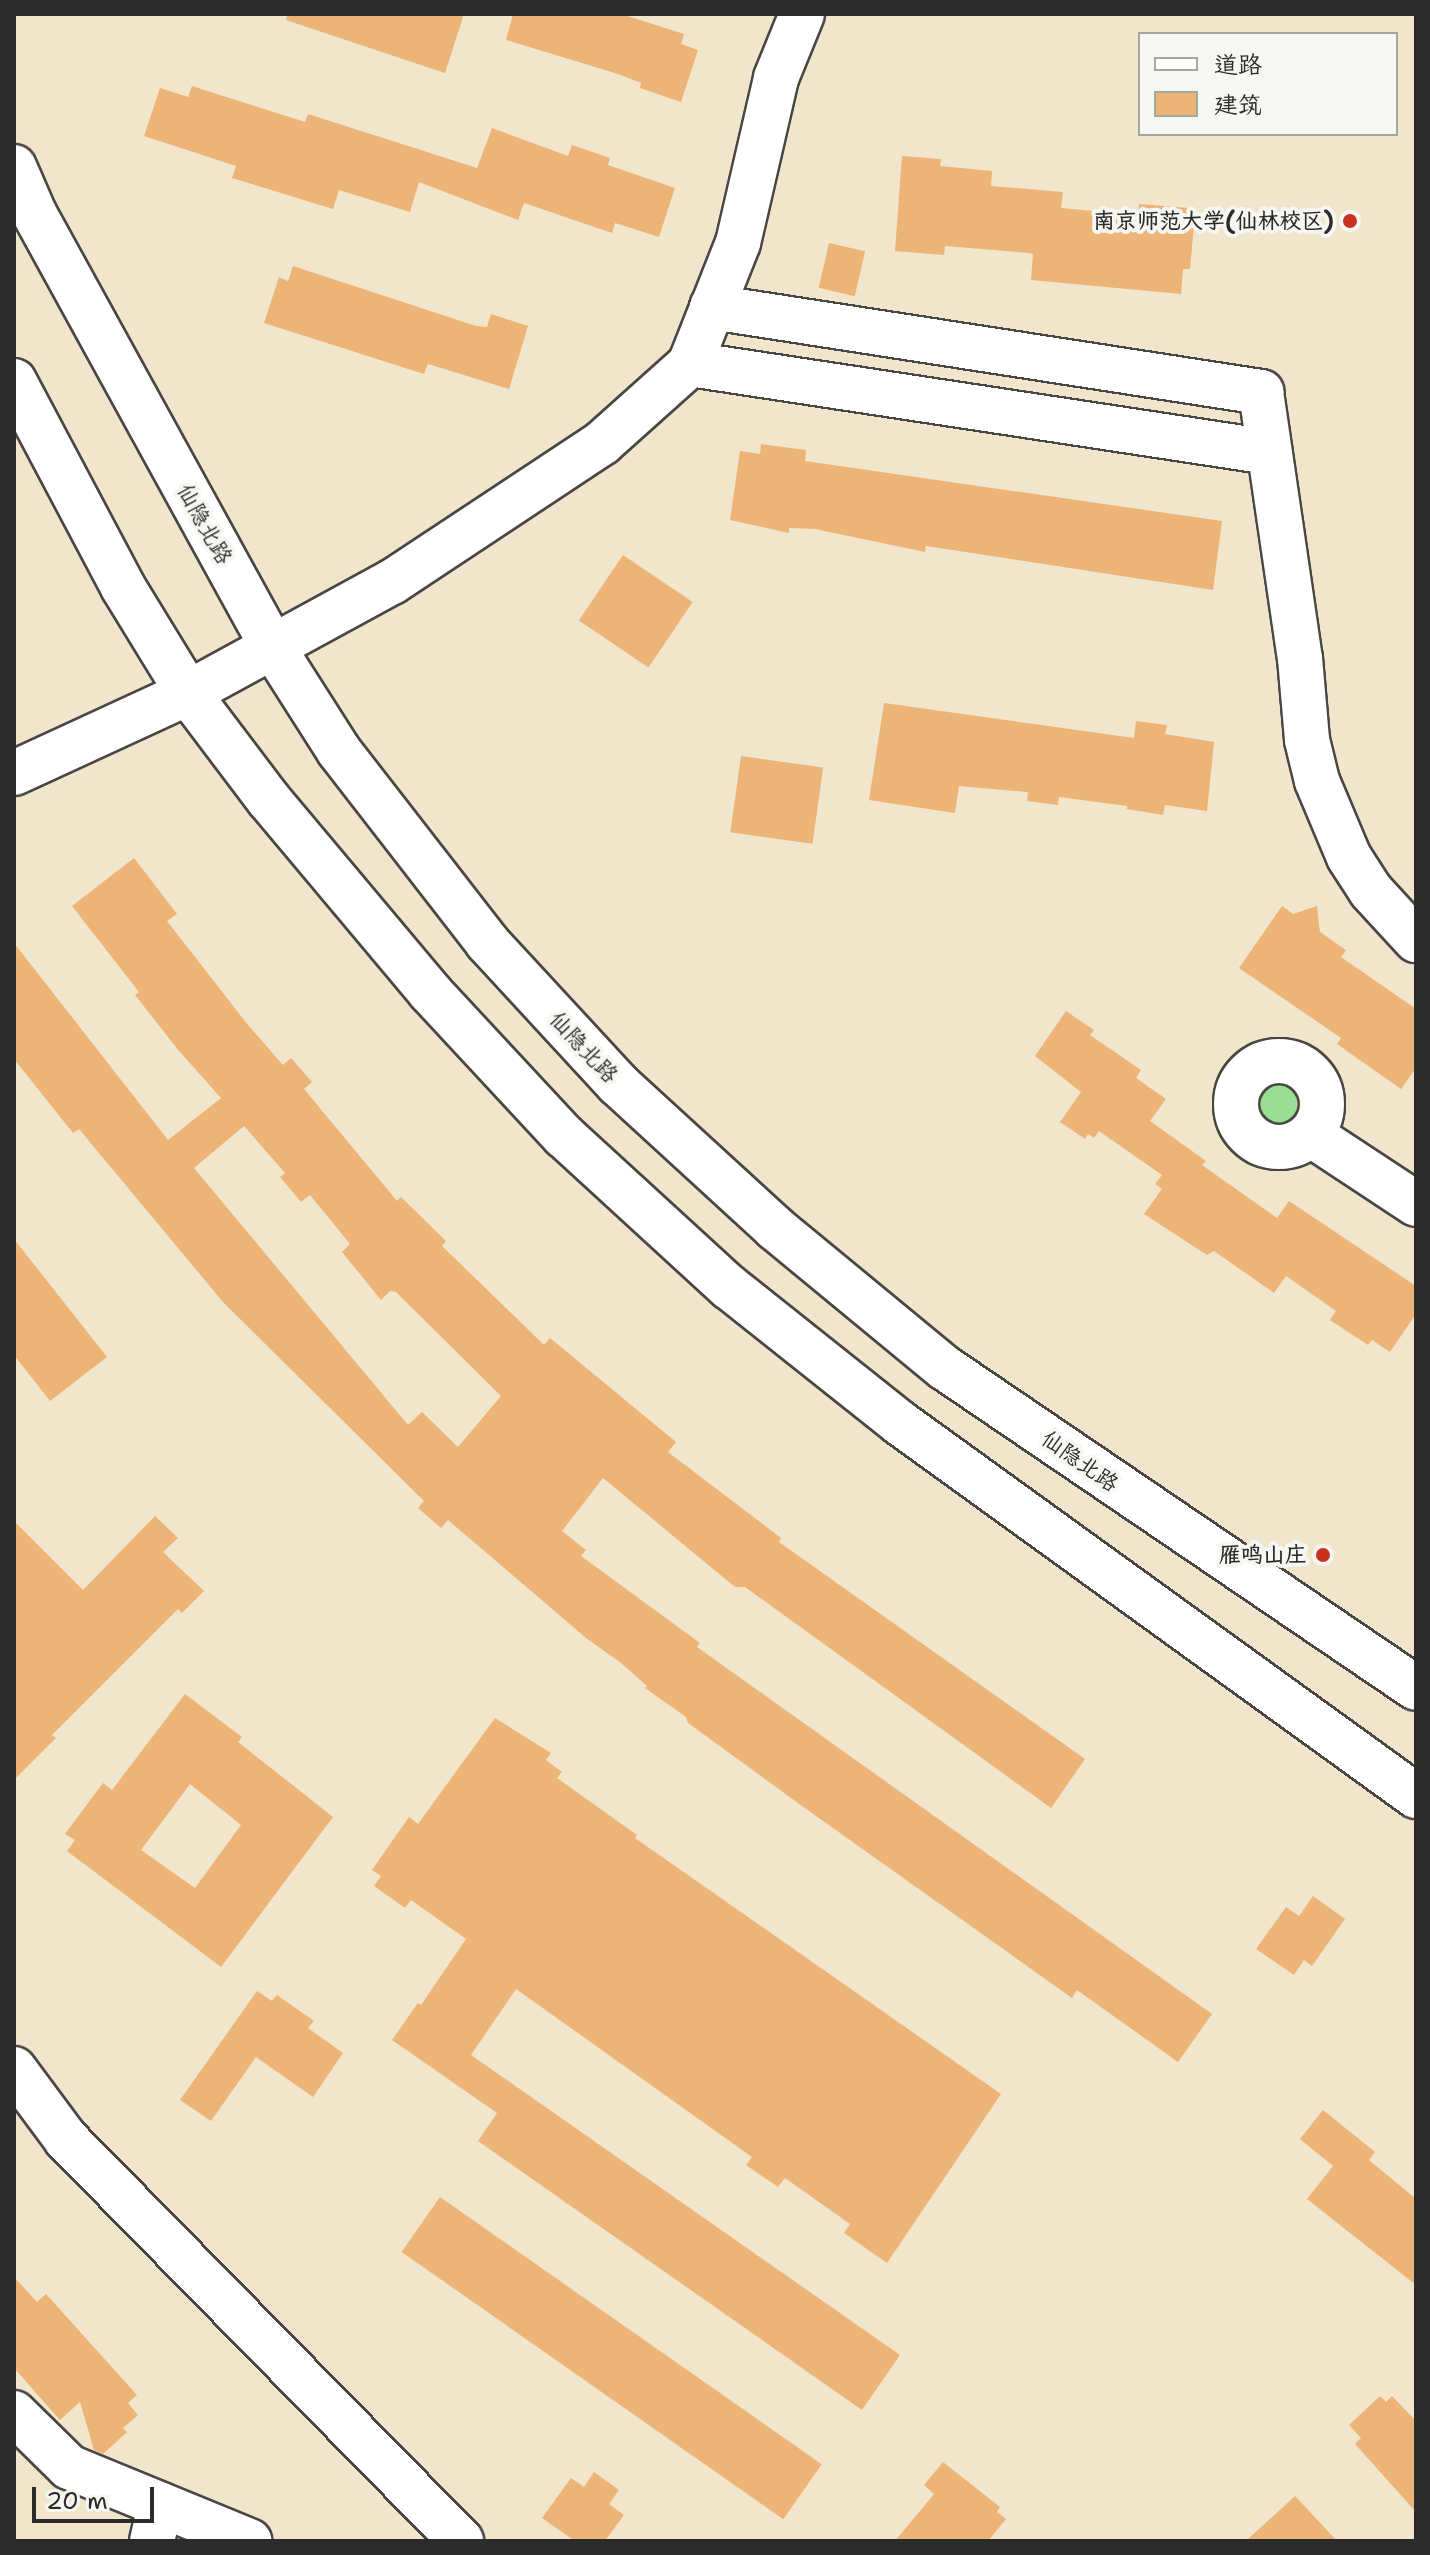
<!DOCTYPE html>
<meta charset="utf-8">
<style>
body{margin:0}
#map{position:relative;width:1430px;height:2555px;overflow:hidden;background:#f1e5cc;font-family:"Shantell Sans","LXGW WenKai TC",sans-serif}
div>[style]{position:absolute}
.green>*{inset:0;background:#99dd95}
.round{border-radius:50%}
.building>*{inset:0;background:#ecb477;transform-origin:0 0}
.roads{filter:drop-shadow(2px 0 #494743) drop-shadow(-2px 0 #494743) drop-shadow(0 2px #494743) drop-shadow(0 -2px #494743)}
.minor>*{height:44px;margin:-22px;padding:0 22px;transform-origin:22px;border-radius:22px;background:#fff}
.minor>.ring{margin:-22px;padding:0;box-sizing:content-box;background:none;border:44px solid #fff;border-radius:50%}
.major>*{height:44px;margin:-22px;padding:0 22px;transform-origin:22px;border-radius:22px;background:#fff}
.dots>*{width:22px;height:22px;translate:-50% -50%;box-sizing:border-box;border:4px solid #f6f6f2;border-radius:50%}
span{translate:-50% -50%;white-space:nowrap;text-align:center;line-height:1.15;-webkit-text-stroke:8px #f6f6f2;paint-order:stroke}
.poi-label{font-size:22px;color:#2b2b2b;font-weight:700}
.right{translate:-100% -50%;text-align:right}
.street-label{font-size:22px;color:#2b2b2b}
.frame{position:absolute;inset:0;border:16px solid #2b2b2b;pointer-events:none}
.legend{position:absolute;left:1138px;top:32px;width:260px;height:104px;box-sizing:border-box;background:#f6f6f2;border:2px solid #a5a5a2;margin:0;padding:10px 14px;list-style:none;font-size:24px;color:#2b2b2b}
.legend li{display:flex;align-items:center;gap:16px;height:40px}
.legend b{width:40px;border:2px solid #a5a5a2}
.scale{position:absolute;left:32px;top:2487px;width:122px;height:36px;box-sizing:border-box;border:4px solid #2b2b2b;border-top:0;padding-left:10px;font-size:24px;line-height:28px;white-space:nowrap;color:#2b2b2b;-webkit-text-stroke:6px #f6f6f2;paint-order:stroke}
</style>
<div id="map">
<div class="green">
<i class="round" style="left:1251px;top:1076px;width:58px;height:58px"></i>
</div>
<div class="building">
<i style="clip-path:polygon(287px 14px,464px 14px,445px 73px,286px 20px)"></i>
<i style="clip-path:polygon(513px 14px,621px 14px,684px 34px,681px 44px,698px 50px,681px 102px,640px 88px,641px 83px,618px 74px,506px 40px)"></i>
<i style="clip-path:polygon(192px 86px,305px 122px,308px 114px,477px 168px,492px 128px,568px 156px,572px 145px,610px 158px,608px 165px,675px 188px,659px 237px,615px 223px,612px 233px,524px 203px,518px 220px,419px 182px,410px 212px,339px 190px,333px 209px,232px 178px,236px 166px,144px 136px,160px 88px,188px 97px)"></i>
<i style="clip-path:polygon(902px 156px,941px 159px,940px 166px,992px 171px,991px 186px,1063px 192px,1061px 208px,1138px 215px,1139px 204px,1189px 208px,1189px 225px,1194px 225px,1190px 269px,1183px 269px,1181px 294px,1031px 280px,1033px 254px,1029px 253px,945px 246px,944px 255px,895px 251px)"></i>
<i style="left:829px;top:243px;width:37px;height:46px;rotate:13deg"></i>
<i style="clip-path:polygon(293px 266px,476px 326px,487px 327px,491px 314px,528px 326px,509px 389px,428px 364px,424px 374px,264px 323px,279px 277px,288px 281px)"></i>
<i style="clip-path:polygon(761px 444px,806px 450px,805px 461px,1222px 521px,1213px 590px,926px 546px,925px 552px,815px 529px,789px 528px,789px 533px,730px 520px,740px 451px,760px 454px)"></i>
<i style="left:623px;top:555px;width:84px;height:79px;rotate:34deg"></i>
<i style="clip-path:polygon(884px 703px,1134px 738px,1136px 721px,1167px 725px,1165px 734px,1214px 742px,1207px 811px,1165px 805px,1163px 815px,1127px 809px,1127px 806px,1059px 797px,1058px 805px,1027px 801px,1028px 792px,959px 786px,955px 813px,869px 800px)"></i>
<i style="left:741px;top:756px;width:83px;height:77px;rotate:8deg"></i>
<i style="clip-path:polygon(evenodd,134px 858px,177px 914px,167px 921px,248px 1025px,283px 1065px,291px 1058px,312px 1082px,304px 1089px,397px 1201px,401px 1197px,446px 1241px,442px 1246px,544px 1345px,550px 1338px,676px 1442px,668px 1452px,781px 1538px,779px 1542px,1085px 1759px,1051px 1808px,745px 1587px,735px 1587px,603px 1478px,562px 1531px,586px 1550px,581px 1556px,700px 1643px,697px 1647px,1212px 2014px,1178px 2062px,1077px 1990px,1072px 1998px,802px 1806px,688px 1723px,686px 1717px,645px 1688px,647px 1686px,621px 1663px,586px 1638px,448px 1520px,441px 1528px,418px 1508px,424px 1501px,223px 1302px,79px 1129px,73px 1133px,14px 1059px,14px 943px,168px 1140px,221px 1098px,179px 1051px,135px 995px,139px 992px,72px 906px,134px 858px,244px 1126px,285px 1173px,280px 1177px,301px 1202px,310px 1195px,350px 1244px,342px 1252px,381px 1300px,390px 1291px,396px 1292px,501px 1396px,458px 1447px,422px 1412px,408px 1425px,194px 1168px,244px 1126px)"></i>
<i style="clip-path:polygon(1282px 906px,1293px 914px,1317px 906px,1320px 932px,1346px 950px,1341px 957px,1416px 1009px,1416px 1068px,1401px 1089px,1337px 1044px,1341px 1038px,1239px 968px)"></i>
<i style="clip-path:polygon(1066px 1011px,1094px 1030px,1090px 1035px,1141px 1070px,1136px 1078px,1166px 1099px,1150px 1121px,1206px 1161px,1202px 1165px,1277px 1218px,1289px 1201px,1416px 1286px,1416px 1314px,1390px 1352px,1372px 1340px,1368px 1345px,1330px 1320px,1336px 1311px,1286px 1276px,1274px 1293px,1214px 1251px,1207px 1255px,1144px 1214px,1162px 1189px,1155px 1184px,1162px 1175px,1099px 1131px,1094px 1138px,1088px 1134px,1085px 1139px,1060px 1122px,1081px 1092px,1035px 1056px)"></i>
<i style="clip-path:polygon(14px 1239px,107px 1357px,50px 1401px,14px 1355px)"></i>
<i style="clip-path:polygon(155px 1516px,178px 1538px,163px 1552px,204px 1591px,182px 1613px,178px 1609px,52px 1735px,56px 1738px,14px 1780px,14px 1521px,83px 1590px)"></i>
<i style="clip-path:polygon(evenodd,185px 1694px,242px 1737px,238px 1742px,333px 1817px,221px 1967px,67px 1851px,75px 1840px,65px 1834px,103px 1783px,112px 1790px,185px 1694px,190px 1784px,241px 1825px,195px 1888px,141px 1850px,190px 1784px)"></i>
<i style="clip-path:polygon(495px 1718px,551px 1753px,546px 1760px,562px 1772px,557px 1778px,637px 1835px,635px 1838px,1001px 2094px,887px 2263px,844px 2233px,850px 2224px,785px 2178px,778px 2187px,746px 2165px,752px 2157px,516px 1989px,471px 2055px,900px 2355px,862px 2410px,478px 2141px,497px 2113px,392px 2040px,418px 2003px,421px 2005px,466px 1939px,411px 1900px,405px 1908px,374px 1886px,381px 1876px,372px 1870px,409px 1817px,418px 1824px)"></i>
<i style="clip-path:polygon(1313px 1896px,1345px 1919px,1312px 1966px,1304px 1960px,1294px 1975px,1256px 1949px,1286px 1907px,1299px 1916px)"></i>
<i style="clip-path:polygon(257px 1991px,272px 2001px,277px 1995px,314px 2021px,308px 2028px,343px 2053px,313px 2097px,256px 2057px,211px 2121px,180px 2100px)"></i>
<i style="clip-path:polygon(1323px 2110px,1375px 2152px,1369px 2160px,1416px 2199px,1416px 2285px,1307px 2199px,1333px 2166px,1300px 2139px)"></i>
<i style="left:440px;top:2197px;width:466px;height:67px;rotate:35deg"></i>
<i style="clip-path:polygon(14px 2277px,37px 2302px,46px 2294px,137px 2395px,128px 2403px,138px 2415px,123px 2428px,127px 2432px,103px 2454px,94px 2450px,80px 2402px,60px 2420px,14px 2368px)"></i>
<i style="clip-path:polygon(1380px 2396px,1386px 2402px,1392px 2396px,1416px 2421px,1416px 2512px,1355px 2444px,1361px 2438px,1349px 2425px)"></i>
<i style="clip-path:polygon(943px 2462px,1000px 2507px,997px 2512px,1006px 2519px,988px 2541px,895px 2541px,934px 2494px,924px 2485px)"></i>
<i style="clip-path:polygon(594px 2472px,619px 2490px,609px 2504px,624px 2515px,605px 2541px,575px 2541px,542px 2518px,571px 2478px,584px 2487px)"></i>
<i style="clip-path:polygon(1295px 2496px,1337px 2541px,1246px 2541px)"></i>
</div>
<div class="roads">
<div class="minor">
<i style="left:712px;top:307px;width:556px;rotate:8.8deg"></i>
<i style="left:1261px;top:392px;width:269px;rotate:81.7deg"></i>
<i style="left:1300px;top:658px;width:82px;rotate:85.1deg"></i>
<i style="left:1307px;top:740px;width:42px;rotate:76.3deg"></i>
<i style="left:1317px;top:781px;width:82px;rotate:67.2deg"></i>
<i style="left:1349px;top:857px;width:40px;rotate:57.1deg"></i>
<i style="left:1371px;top:891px;width:67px;rotate:47.4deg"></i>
<i style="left:690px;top:364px;width:586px;rotate:8.64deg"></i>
<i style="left:14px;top:773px;width:192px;rotate:-24.7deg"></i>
<i style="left:188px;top:693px;width:232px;rotate:-28.6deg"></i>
<i style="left:392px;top:582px;width:252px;rotate:-33.5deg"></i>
<i style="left:602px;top:443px;width:118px;rotate:-41.9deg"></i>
<i style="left:690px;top:364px;width:130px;rotate:-68.4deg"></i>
<i style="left:738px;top:243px;width:169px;rotate:-77deg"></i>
<i style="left:776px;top:78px;width:69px;rotate:-67.9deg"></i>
<i class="ring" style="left:1236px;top:1061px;width:42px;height:42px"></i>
<i style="left:1310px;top:1134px;width:127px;rotate:33.4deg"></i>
<i style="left:14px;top:2069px;width:87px;rotate:53.4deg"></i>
<i style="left:66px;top:2139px;width:564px;rotate:45.5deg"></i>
<i style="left:14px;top:2413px;width:77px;rotate:44.5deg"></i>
<i style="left:69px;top:2467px;width:195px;rotate:22.3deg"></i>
<i style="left:152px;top:2541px;width:37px;rotate:-77deg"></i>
</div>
<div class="major">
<i style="left:14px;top:167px;width:50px;rotate:66.5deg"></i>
<i style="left:34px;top:213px;width:498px;rotate:61.2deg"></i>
<i style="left:274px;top:649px;width:121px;rotate:57.5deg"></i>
<i style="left:339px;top:751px;width:242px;rotate:52.2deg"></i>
<i style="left:487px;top:942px;width:193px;rotate:47.3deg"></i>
<i style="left:618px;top:1084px;width:213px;rotate:42.5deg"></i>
<i style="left:775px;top:1228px;width:220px;rotate:39.5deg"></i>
<i style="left:945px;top:1368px;width:569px;rotate:34.19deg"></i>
<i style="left:14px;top:381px;width:233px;rotate:62.1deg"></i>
<i style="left:123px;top:587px;width:124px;rotate:58.5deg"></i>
<i style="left:188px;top:693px;width:134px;rotate:52.9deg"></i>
<i style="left:269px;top:800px;width:251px;rotate:50deg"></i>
<i style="left:430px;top:992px;width:197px;rotate:47.1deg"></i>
<i style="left:564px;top:1136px;width:224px;rotate:42.5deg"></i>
<i style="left:729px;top:1287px;width:218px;rotate:38.5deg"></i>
<i style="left:900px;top:1423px;width:637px;rotate:35.86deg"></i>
</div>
</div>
<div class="dots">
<i style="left:1350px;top:221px;background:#c8321e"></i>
<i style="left:1323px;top:1555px;background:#c8321e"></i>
</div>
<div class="poi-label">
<span class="right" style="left:1334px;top:221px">南京师范大学(仙林校区)</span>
<span class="right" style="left:1307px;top:1555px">雁鸣山庄</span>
</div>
<div class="street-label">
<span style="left:205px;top:524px;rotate:61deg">仙隐北路</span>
<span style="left:584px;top:1047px;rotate:47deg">仙隐北路</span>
<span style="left:1080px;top:1461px;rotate:35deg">仙隐北路</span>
</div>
<div class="frame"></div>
<ul class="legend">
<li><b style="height:10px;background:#fff"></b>道路</li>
<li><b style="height:22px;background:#ecb477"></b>建筑</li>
</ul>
<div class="scale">20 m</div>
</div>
